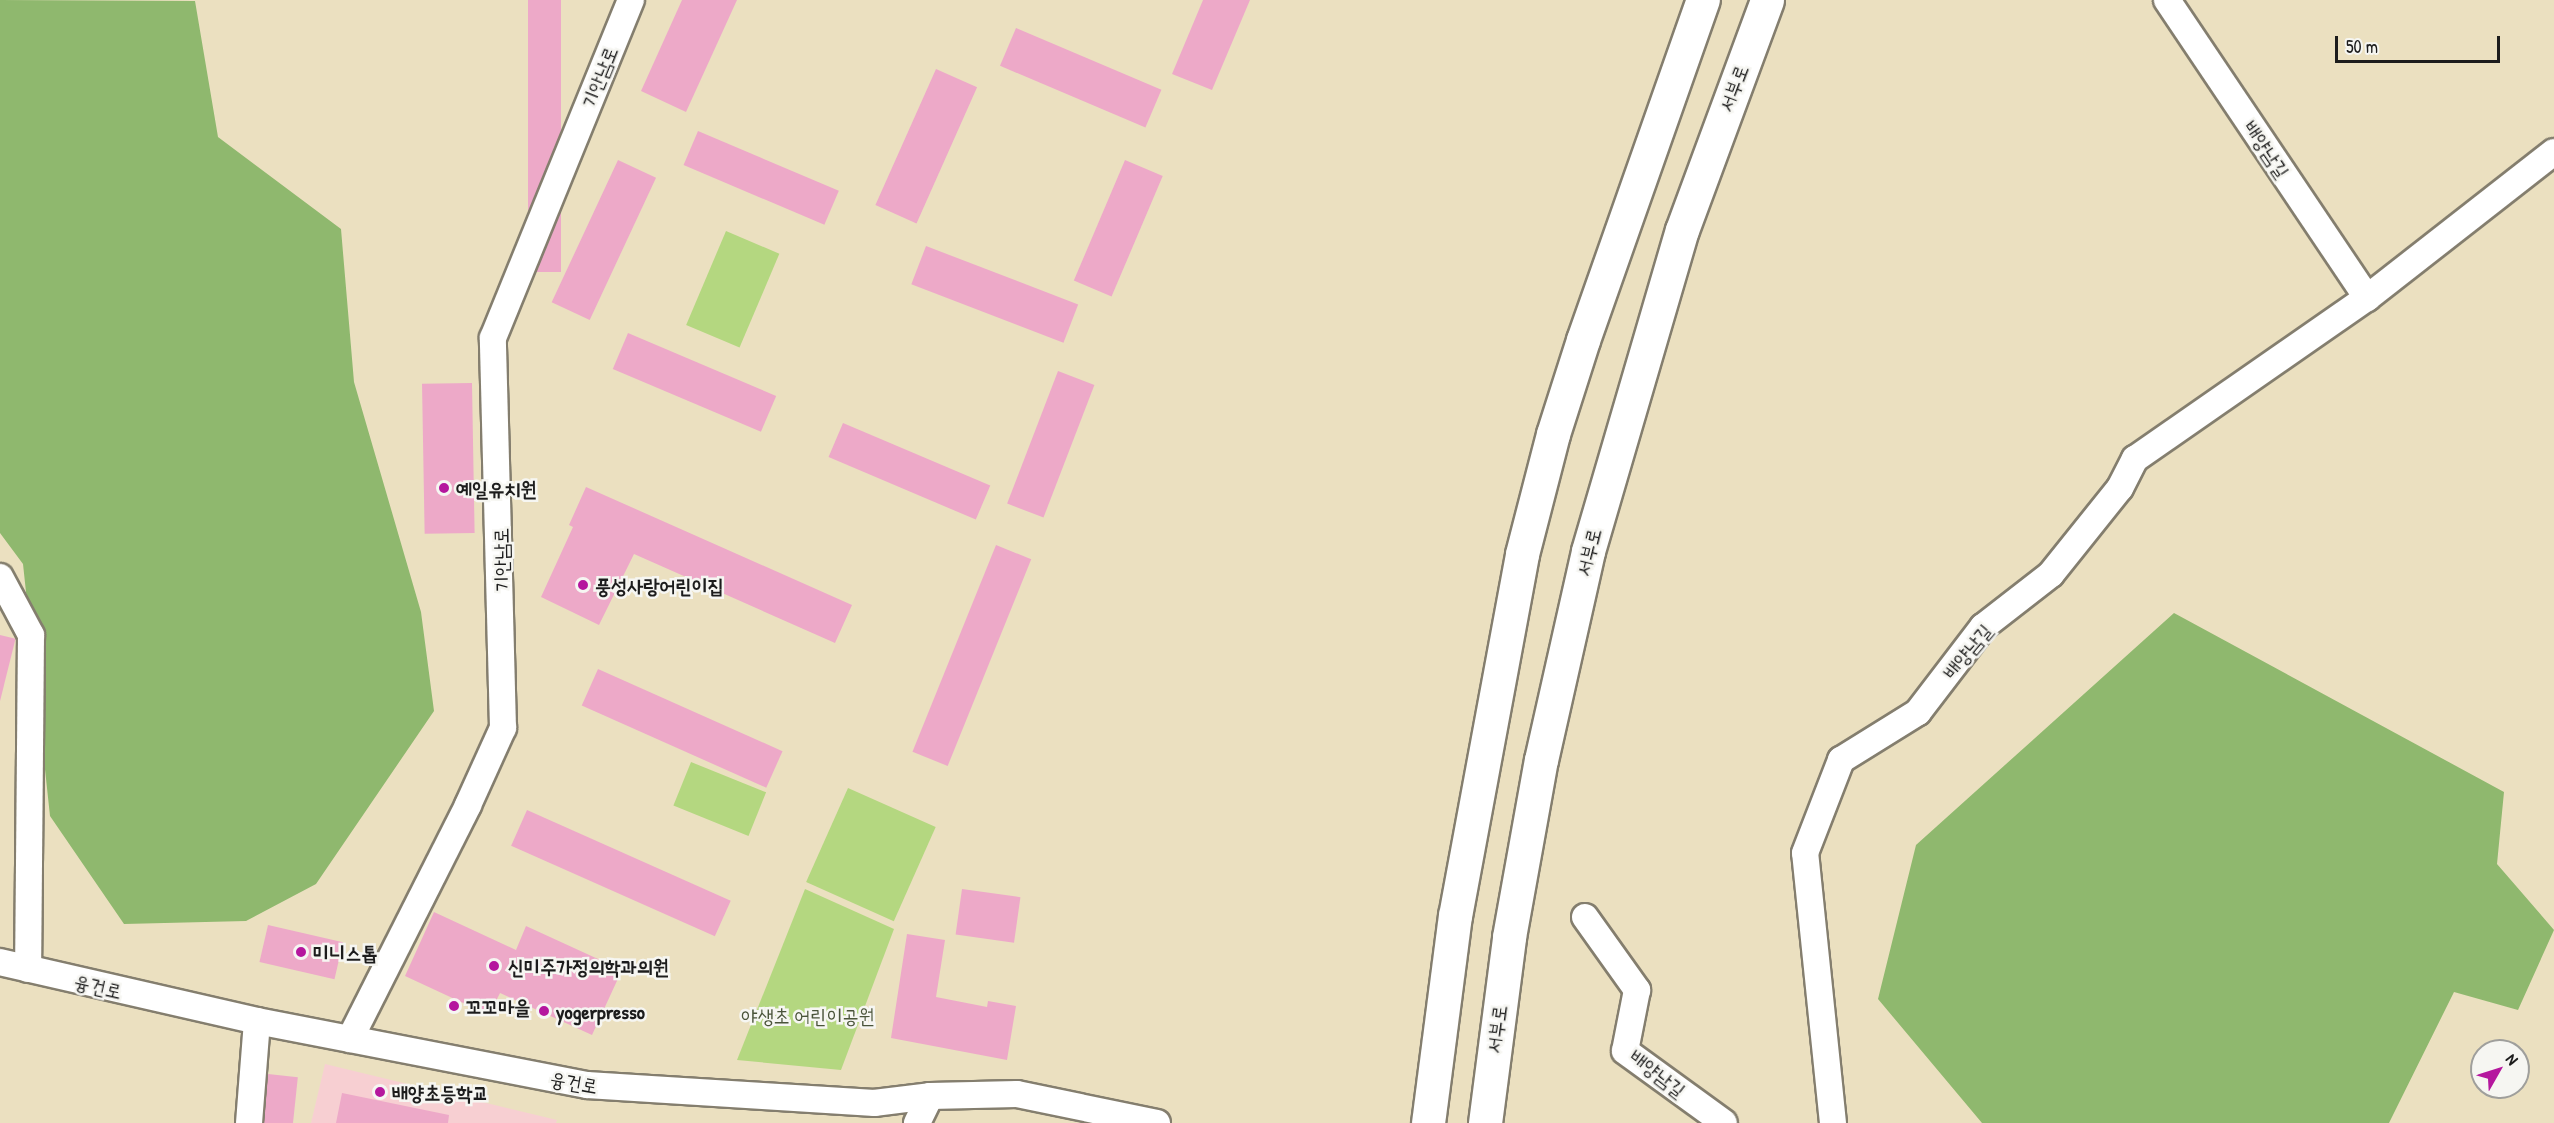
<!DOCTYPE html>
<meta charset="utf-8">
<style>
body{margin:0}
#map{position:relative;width:2554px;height:1123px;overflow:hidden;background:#ebe0c0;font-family:"Patrick Hand","Poor Story",sans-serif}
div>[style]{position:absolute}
.built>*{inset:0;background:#f7cfd2}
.green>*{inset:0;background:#b4d780;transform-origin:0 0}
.forest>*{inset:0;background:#8fb86e}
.building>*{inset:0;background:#eda9c8;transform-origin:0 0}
.roads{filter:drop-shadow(2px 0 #847e6e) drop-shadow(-2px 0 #847e6e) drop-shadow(0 2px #847e6e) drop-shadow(0 -2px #847e6e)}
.minor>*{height:26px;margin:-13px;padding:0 13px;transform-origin:13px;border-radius:13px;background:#fff}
.major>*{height:33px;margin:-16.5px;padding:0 16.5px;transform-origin:16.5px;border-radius:16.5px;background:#fff}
.dots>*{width:16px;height:16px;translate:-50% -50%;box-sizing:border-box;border:3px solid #f6f6f2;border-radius:50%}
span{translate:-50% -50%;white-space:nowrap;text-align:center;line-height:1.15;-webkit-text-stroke:5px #f6f6f2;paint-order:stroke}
.street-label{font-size:20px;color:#1c1c1c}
.poi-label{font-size:20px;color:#1c1c1c;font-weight:700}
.left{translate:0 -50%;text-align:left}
.park-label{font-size:20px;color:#4a543a}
.north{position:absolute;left:2470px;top:1039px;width:60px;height:60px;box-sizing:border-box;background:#f6f6f2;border:2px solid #9f9f9c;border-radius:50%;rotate:51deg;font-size:16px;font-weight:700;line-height:24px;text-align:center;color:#1c1c1c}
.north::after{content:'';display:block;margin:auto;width:21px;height:27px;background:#b5179e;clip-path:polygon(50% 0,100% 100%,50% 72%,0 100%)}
.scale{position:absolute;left:2335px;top:36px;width:165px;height:27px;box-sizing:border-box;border:3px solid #1c1c1c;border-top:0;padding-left:8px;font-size:18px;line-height:21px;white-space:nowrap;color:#1c1c1c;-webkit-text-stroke:4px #f6f6f2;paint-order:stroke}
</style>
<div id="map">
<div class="built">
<i style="clip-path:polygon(325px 1064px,557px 1120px,556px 1123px,311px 1123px)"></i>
</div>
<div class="green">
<i style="left:726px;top:231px;width:58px;height:102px;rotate:23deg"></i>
<i style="left:691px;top:762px;width:81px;height:47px;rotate:22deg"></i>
<i style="left:848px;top:788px;width:96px;height:103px;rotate:24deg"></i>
<i style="clip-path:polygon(805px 889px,894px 929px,841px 1070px,737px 1060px)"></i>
</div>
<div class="forest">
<i style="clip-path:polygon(0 0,195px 1px,218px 137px,341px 229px,354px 382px,421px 612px,434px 711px,316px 884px,246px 921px,124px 924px,50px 816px,23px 564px,0 533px)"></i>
<i style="clip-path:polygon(2174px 613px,2504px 792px,2497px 864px,2554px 930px,2518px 1010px,2454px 992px,2389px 1123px,1982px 1123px,1878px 999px,1916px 845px)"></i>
</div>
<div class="building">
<i style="left:528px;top:0;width:33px;height:272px"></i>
<i style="clip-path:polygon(682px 0,737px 0,686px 112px,641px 91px)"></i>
<i style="clip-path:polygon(1203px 0,1250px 0,1212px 90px,1172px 74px)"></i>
<i style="left:1016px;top:28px;width:158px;height:41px;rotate:23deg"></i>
<i style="left:936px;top:69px;width:45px;height:149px;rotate:24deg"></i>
<i style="left:698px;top:131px;width:153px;height:37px;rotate:23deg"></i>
<i style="left:618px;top:160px;width:42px;height:157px;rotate:25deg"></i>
<i style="left:1125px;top:160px;width:41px;height:131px;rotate:23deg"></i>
<i style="left:926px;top:246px;width:163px;height:41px;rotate:21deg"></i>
<i style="left:628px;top:333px;width:161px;height:39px;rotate:23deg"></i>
<i style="left:1058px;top:371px;width:39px;height:142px;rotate:21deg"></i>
<i style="left:472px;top:383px;width:150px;height:50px;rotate:89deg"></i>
<i style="left:843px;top:423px;width:160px;height:37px;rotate:23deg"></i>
<i style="clip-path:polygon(586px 487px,852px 605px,835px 643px,634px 554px,599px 625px,541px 597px,573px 527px,569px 525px)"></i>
<i style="left:996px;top:545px;width:38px;height:223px;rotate:22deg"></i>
<i style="left:0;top:635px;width:16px;height:74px;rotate:14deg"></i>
<i style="left:598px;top:669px;width:202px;height:40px;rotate:24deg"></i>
<i style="left:527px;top:810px;width:223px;height:39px;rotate:24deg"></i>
<i style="left:962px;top:889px;width:59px;height:46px;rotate:8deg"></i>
<i style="clip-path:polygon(434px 912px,516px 950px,526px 926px,622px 970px,592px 1035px,500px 993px,489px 1015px,405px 976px)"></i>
<i style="left:268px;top:925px;width:77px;height:38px;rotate:13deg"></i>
<i style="clip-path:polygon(907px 934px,945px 940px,936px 997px,987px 1007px,988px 1001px,1016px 1006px,1007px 1060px,891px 1038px)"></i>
<i style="left:268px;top:1074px;width:30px;height:49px;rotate:6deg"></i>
<i style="clip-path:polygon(342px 1093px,449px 1115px,448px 1123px,336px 1123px)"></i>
</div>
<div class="roads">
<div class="minor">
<i style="left:2167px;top:0;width:359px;rotate:56.1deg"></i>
<i style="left:0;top:577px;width:66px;rotate:61.9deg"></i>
<i style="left:31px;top:635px;width:334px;rotate:90.5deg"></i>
<i style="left:1585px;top:917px;width:90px;rotate:54.5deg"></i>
<i style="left:1637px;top:990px;width:62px;rotate:101.1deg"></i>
<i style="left:1625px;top:1051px;width:122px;rotate:36deg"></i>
<i style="left:0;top:962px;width:264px;rotate:12.9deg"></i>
<i style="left:257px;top:1021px;width:336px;rotate:11deg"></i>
<i style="left:587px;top:1085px;width:288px;rotate:3.6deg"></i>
<i style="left:874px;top:1103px;width:56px;rotate:-7.1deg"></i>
<i style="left:930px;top:1096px;width:87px;rotate:-1.3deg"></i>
<i style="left:1017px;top:1094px;width:143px;rotate:11.7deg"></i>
<i style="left:350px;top:1039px;width:262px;rotate:-63.2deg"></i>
<i style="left:468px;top:805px;width:85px;rotate:-65.6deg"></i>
<i style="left:503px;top:728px;width:390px;rotate:-91.5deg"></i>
<i style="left:493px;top:338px;width:365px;rotate:-67.8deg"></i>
<i style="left:249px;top:1123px;width:102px;rotate:-85.5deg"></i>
<i style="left:917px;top:1123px;width:30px;rotate:-64deg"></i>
<i style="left:1833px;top:1123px;width:271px;rotate:-95.9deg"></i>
<i style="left:1805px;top:853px;width:100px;rotate:-68.8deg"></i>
<i style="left:1841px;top:760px;width:91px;rotate:-31.9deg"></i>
<i style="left:1918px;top:712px;width:107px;rotate:-52.6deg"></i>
<i style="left:1983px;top:627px;width:86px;rotate:-37.9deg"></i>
<i style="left:2051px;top:574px;width:110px;rotate:-51.3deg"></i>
<i style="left:2120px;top:488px;width:33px;rotate:-63deg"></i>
<i style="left:2135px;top:459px;width:282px;rotate:-34.8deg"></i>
<i style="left:2367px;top:298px;width:237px;rotate:-38deg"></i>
</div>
<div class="major">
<i style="left:1428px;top:1123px;width:209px;rotate:-82.6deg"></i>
<i style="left:1455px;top:916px;width:368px;rotate:-79.5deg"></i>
<i style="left:1522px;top:554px;width:124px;rotate:-75.5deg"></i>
<i style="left:1553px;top:434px;width:99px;rotate:-72.3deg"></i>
<i style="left:1583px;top:340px;width:361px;rotate:-70.6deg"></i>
<i style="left:1485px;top:1123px;width:188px;rotate:-82.6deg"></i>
<i style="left:1509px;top:937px;width:180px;rotate:-79.8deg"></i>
<i style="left:1541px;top:760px;width:214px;rotate:-77.3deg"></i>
<i style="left:1588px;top:551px;width:334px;rotate:-73.7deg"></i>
<i style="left:1682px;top:230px;width:245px;rotate:-69.7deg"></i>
</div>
</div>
<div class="dots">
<i style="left:444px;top:488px;background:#b5179e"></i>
<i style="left:583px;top:585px;background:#b5179e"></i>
<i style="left:301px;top:952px;background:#b5179e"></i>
<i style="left:494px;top:966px;background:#b5179e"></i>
<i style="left:454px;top:1006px;background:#b5179e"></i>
<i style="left:544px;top:1011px;background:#b5179e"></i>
<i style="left:380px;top:1092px;background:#b5179e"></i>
</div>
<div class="street-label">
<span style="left:599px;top:77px;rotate:-68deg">기안남로</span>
<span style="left:1733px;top:88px;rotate:-69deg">서부로</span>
<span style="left:2267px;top:149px;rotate:56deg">배양남길</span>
<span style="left:1588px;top:552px;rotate:-76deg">서부로</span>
<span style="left:501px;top:560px;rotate:-91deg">기안남로</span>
<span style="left:1967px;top:651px;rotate:-50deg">배양남길</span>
<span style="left:98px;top:986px;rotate:13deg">융건로</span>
<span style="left:1496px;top:1029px;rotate:-82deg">서부로</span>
<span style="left:1658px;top:1073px;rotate:38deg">배양남길</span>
<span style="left:574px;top:1082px;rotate:10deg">융건로</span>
</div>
<div class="poi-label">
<span class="left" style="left:456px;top:488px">예일유치원</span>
<span class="left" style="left:595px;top:585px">풍성사랑어린이집</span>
<span class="left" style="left:313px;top:952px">미니스톱</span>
<span class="left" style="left:508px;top:966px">신미주가정의학과의원</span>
<span class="left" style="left:466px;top:1006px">꼬꼬마을</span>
<span class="left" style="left:556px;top:1011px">yogerpresso</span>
<span class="left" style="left:392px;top:1092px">배양초등학교</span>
</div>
<div class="park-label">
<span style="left:808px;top:1015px">야생초 어린이공원</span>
</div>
<div class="north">N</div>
<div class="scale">50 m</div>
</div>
